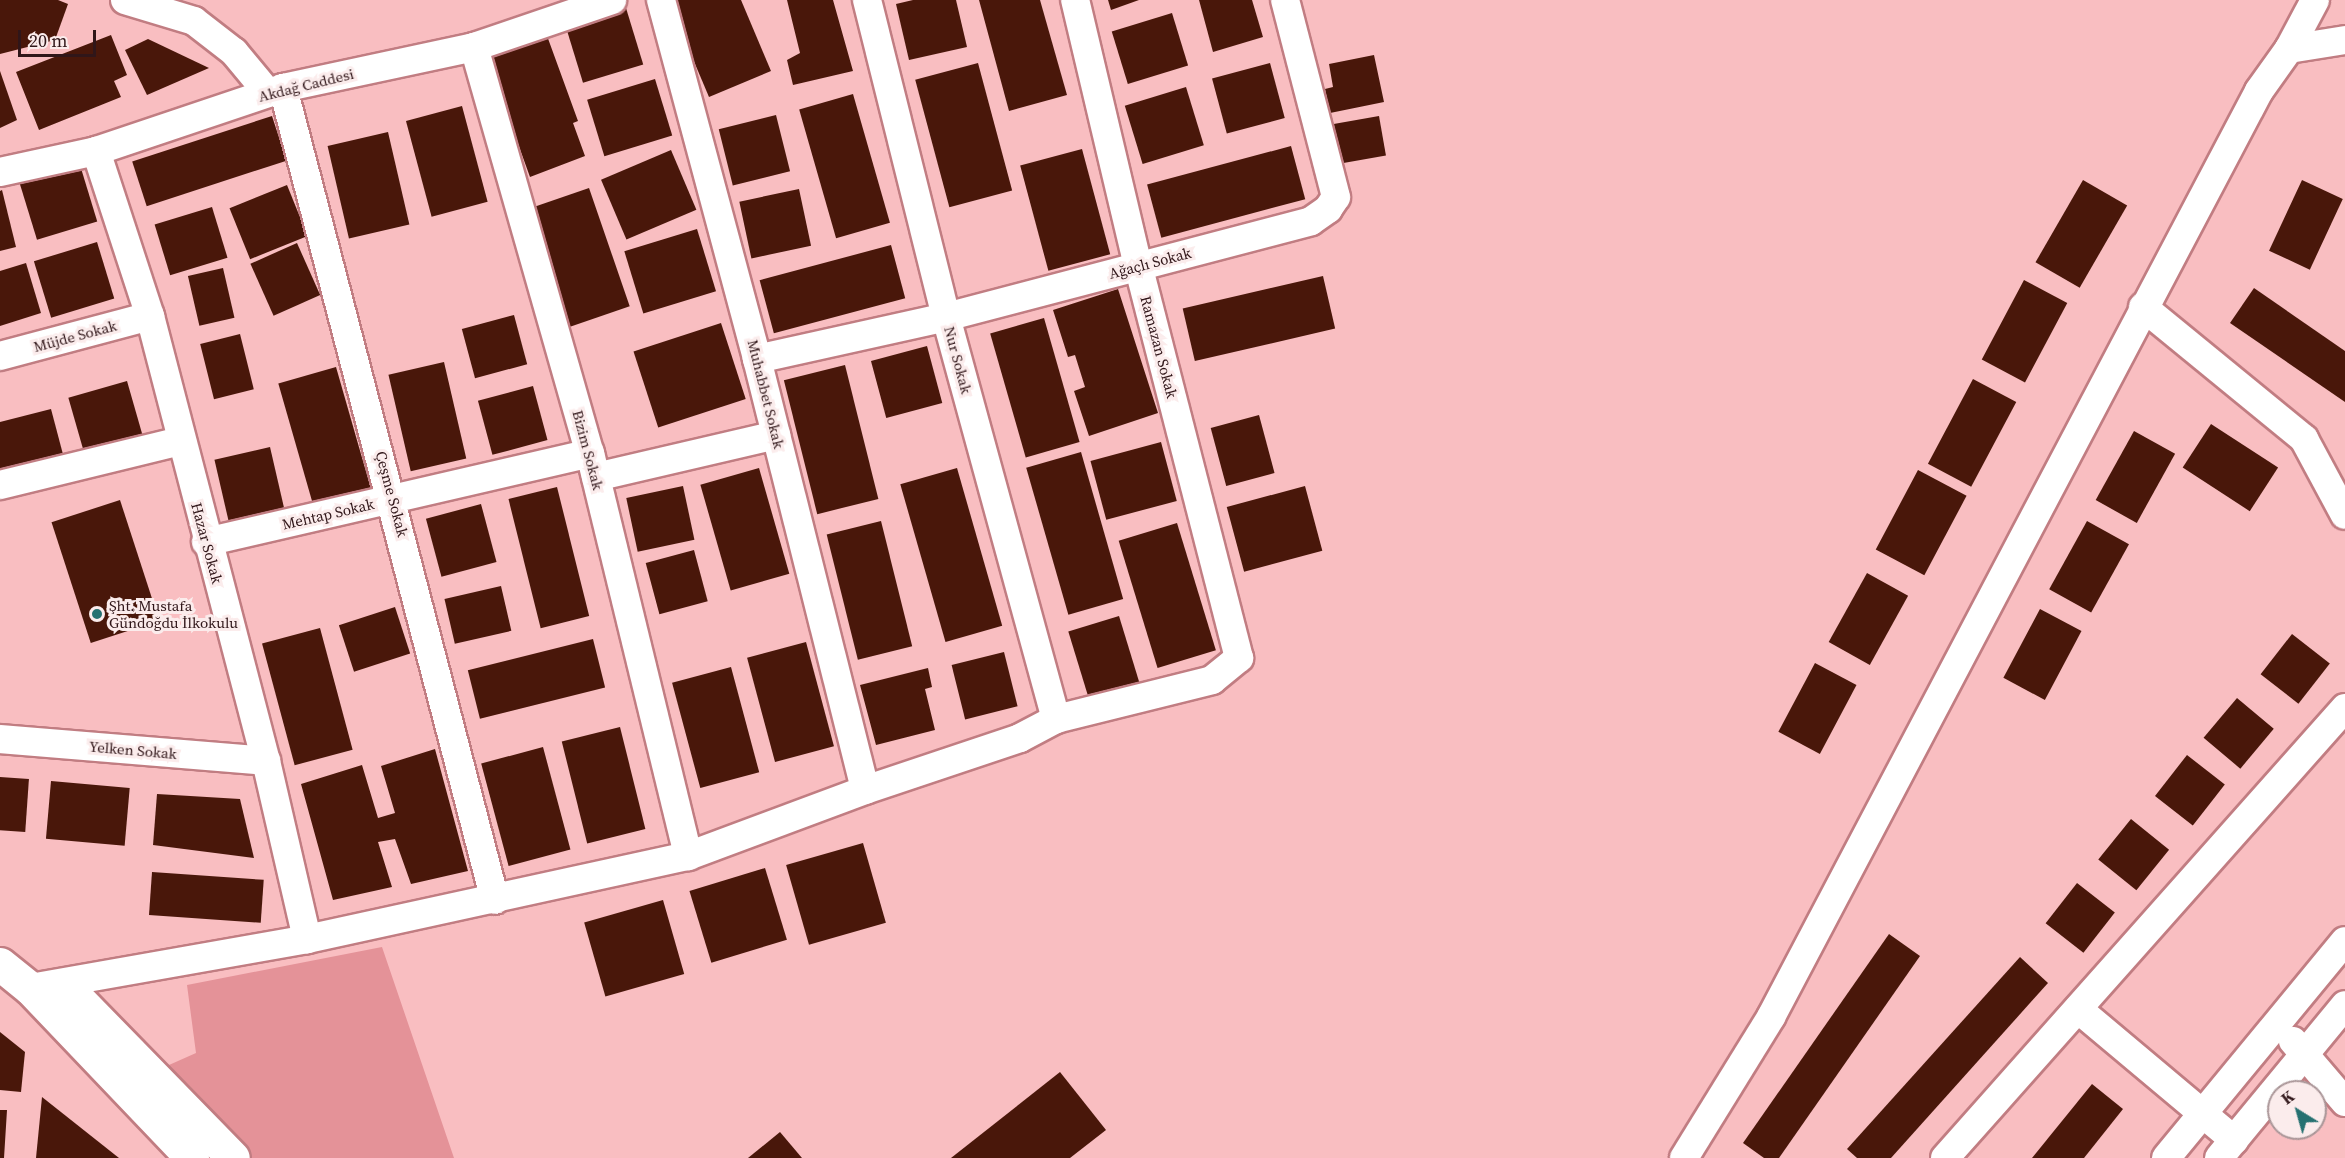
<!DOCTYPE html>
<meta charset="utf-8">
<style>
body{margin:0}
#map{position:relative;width:2345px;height:1158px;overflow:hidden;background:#f9bec1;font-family:"Source Serif 4",serif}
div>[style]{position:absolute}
.green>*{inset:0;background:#e49298}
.building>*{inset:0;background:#49170a;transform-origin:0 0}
.roads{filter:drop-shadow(2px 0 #c17d82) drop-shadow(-2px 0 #c17d82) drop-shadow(0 2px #c17d82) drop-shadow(0 -2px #c17d82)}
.street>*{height:28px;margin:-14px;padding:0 14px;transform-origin:14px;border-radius:14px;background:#fff}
.secondary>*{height:33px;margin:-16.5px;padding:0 16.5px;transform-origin:16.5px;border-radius:16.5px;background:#fff}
.dots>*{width:16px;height:16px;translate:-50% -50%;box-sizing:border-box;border:3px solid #fbecec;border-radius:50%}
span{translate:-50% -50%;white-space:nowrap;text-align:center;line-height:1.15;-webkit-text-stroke:6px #fbecec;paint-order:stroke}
.street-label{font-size:15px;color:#301619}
.poi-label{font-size:15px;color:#301619}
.left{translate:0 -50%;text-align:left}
.north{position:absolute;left:2267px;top:1080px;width:60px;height:60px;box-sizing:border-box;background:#fbecec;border:2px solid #aa9698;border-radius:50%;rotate:323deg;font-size:16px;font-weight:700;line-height:24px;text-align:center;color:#301619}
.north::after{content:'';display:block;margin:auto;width:21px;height:27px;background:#267171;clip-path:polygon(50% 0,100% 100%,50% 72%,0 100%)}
.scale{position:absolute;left:18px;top:30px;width:78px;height:27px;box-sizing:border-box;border:3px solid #301619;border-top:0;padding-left:8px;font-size:18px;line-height:21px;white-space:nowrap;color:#301619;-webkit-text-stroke:4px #fbecec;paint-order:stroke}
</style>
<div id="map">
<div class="green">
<i style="clip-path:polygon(382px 947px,454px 1158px,246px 1158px,160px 1069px,196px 1053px,187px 985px)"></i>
</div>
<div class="building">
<i style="clip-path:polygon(0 0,58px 0,68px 4px,55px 40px,0 54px)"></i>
<i style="clip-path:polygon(668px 0,741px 0,771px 71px,709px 97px)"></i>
<i style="clip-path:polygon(787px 0,833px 0,853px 71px,793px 85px,787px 60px,800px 53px)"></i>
<i style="clip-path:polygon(913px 0,956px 0,967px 47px,909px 60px,896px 4px)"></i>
<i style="clip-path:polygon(979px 0,1040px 0,1067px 95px,1009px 111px)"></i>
<i style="clip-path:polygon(1108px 0,1139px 0,1111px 10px)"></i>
<i style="clip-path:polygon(1199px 0,1252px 0,1263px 37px,1213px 52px)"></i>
<i style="left:626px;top:8px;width:59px;height:63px;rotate:73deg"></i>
<i style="left:1172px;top:13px;width:55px;height:63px;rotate:73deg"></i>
<i style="clip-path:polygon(546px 33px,578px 121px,573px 123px,585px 156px,530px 177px,486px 55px)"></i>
<i style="clip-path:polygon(111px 35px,127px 75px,114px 81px,121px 97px,39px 130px,16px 72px)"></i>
<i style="clip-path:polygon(148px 39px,209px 68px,147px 95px,125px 50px)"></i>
<i style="clip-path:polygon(1374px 55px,1384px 102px,1330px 113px,1325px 89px,1333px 87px,1329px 64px)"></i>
<i style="left:978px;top:63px;width:132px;height:65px;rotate:75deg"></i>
<i style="left:1270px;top:63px;width:57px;height:60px;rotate:75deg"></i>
<i style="clip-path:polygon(0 71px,17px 120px,0 128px)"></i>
<i style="left:655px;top:79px;width:59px;height:71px;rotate:73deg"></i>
<i style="left:1186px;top:87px;width:61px;height:64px;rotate:73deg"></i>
<i style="left:853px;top:94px;width:134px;height:56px;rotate:74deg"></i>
<i style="left:462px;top:106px;width:99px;height:58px;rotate:75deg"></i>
<i style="left:776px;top:115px;width:58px;height:59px;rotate:76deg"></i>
<i style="left:272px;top:116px;width:47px;height:147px;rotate:72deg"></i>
<i style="left:1379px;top:116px;width:40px;height:46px;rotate:80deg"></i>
<i style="left:388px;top:132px;width:95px;height:62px;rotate:77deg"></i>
<i style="left:1291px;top:146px;width:55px;height:149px;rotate:75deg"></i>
<i style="left:1082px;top:149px;width:109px;height:64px;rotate:75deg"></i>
<i style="left:671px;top:150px;width:65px;height:76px;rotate:67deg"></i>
<i style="left:80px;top:165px;width:59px;height:63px;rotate:73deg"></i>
<i style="left:2083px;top:180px;width:51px;height:95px;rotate:30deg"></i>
<i style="left:2302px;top:180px;width:45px;height:78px;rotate:25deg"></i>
<i style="left:287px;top:185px;width:55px;height:62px;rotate:68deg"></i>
<i style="left:589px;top:188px;width:125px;height:63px;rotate:71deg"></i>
<i style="left:799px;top:189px;width:58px;height:61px;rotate:78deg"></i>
<i style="clip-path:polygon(2px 190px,16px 247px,0 251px,0 191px)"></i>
<i style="left:212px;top:207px;width:53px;height:60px;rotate:73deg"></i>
<i style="left:697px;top:229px;width:65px;height:76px;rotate:73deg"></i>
<i style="left:97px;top:242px;width:59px;height:66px;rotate:73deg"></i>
<i style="left:297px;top:243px;width:57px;height:51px;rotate:66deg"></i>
<i style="left:891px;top:245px;width:55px;height:136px;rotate:75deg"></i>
<i style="clip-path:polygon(26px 263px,41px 313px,0 326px,0 271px)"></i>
<i style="left:223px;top:268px;width:51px;height:36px;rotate:77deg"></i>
<i style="left:1323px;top:276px;width:54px;height:144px;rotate:77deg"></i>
<i style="left:2024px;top:280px;width:49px;height:90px;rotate:28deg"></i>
<i style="clip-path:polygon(2254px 288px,2345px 351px,2345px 402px,2230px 323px)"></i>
<i style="clip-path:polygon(1118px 289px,1158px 413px,1089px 436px,1074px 391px,1085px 387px,1075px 355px,1068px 357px,1053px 310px)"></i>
<i style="left:514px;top:315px;width:51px;height:54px;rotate:75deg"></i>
<i style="left:1044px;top:318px;width:129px;height:56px;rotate:74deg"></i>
<i style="left:721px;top:323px;width:80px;height:92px;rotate:72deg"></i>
<i style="left:240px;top:334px;width:57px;height:41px;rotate:76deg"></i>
<i style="left:927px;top:346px;width:59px;height:58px;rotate:75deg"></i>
<i style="left:444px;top:362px;width:99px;height:57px;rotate:77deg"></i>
<i style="left:845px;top:365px;width:138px;height:63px;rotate:76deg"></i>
<i style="left:336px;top:367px;width:129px;height:60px;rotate:74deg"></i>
<i style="left:1973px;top:379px;width:49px;height:96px;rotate:28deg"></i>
<i style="left:127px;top:381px;width:59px;height:61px;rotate:74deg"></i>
<i style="left:533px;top:386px;width:56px;height:57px;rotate:75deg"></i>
<i style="clip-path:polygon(51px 409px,65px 462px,0 479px,0 422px)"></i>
<i style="left:1259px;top:415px;width:60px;height:50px;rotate:75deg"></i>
<i style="left:2211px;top:424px;width:80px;height:52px;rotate:33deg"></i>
<i style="left:2134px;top:431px;width:47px;height:79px;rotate:29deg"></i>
<i style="left:1161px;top:442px;width:61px;height:73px;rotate:75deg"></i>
<i style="left:270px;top:447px;width:69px;height:57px;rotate:77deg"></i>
<i style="left:1081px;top:452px;width:153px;height:57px;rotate:74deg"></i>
<i style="left:759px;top:468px;width:110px;height:61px;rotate:74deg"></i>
<i style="left:957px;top:468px;width:164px;height:59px;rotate:74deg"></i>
<i style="left:1918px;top:470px;width:55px;height:90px;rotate:28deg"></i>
<i style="left:683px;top:486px;width:55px;height:58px;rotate:78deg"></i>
<i style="left:1305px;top:486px;width:67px;height:81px;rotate:75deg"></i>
<i style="left:557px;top:487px;width:133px;height:50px;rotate:76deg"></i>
<i style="left:120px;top:500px;width:127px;height:72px;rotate:72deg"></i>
<i style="left:481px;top:504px;width:60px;height:57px;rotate:75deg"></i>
<i style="left:881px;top:521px;width:129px;height:56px;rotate:76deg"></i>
<i style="left:2087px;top:521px;width:48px;height:78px;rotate:29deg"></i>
<i style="left:1177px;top:523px;width:133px;height:61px;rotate:73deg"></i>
<i style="left:694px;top:550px;width:53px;height:50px;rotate:75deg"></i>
<i style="left:1867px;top:573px;width:47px;height:79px;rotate:29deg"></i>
<i style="left:501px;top:586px;width:46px;height:58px;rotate:77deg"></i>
<i style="left:395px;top:607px;width:49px;height:59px;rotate:72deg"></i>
<i style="left:2040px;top:609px;width:47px;height:78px;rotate:28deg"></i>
<i style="left:1119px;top:616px;width:69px;height:53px;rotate:73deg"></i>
<i style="left:320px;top:628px;width:126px;height:60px;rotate:75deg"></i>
<i style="left:2292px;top:634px;width:48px;height:51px;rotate:38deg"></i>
<i style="left:593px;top:639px;width:50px;height:129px;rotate:76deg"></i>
<i style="left:806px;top:642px;width:108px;height:61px;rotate:75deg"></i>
<i style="left:1004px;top:652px;width:56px;height:54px;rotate:76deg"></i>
<i style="left:1815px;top:663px;width:47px;height:78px;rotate:28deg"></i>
<i style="left:731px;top:667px;width:109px;height:61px;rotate:75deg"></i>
<i style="clip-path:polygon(928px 668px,932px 687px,925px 689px,935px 730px,876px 745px,860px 685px)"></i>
<i style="left:2237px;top:698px;width:48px;height:52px;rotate:40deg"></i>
<i style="left:620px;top:727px;width:105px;height:60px;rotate:76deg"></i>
<i style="left:543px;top:747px;width:106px;height:64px;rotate:75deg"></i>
<i style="clip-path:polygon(435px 749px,468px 871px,411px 884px,395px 839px,378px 842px,392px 887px,333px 900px,301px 784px,362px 765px,378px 818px,395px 813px,381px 766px)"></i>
<i style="left:2187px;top:755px;width:48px;height:52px;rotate:38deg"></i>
<i style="left:0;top:777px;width:29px;height:53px;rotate:4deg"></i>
<i style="left:51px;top:781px;width:79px;height:58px;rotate:5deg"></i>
<i style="clip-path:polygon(157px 794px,240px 799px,254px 858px,153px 845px)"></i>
<i style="left:2131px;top:819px;width:49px;height:52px;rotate:39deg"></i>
<i style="left:863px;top:843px;width:83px;height:80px;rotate:74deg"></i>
<i style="left:765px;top:868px;width:75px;height:79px;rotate:73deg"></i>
<i style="left:152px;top:872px;width:112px;height:43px;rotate:4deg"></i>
<i style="left:2077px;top:883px;width:48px;height:51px;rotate:38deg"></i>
<i style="left:663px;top:900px;width:77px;height:82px;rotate:74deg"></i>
<i style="clip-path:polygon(1889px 934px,1920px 956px,1779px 1158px,1764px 1158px,1743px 1143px)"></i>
<i style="clip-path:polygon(2020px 957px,2048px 983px,1891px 1158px,1857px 1158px,1847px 1149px)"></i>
<i style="clip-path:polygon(0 1032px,25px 1052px,21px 1092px,0 1090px)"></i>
<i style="clip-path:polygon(1060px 1072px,1106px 1130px,1070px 1158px,951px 1158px)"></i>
<i style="clip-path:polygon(2092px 1084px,2123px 1109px,2084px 1158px,2032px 1158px)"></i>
<i style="clip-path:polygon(42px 1097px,119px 1158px,36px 1158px)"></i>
<i style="clip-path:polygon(0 1110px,7px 1110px,4px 1158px,0 1158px)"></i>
<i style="clip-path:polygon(780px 1132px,802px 1158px,748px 1158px)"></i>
</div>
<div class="roads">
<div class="street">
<i style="left:125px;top:0;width:72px;rotate:16.9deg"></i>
<i style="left:194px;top:21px;width:51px;rotate:37.8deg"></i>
<i style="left:234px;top:52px;width:53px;rotate:50.3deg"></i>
<i style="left:661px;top:0;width:372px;rotate:75deg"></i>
<i style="left:757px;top:359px;width:444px;rotate:75.9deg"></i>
<i style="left:867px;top:0;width:327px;rotate:76deg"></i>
<i style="left:946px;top:317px;width:417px;rotate:74.7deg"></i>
<i style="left:474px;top:47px;width:422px;rotate:74.1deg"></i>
<i style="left:590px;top:453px;width:415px;rotate:76.3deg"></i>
<i style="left:2289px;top:49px;width:55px;rotate:-62deg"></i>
<i style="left:283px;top:88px;width:839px;rotate:75.37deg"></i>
<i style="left:96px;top:151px;width:174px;rotate:71.9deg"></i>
<i style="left:150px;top:316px;width:460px;rotate:75.4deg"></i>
<i style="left:266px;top:761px;width:183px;rotate:77deg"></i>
<i style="left:0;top:172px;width:98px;rotate:-12.3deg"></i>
<i style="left:96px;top:151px;width:197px;rotate:-18.6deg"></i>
<i style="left:283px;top:88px;width:195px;rotate:-12.1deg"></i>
<i style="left:474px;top:47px;width:146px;rotate:-18.8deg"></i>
<i style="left:2143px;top:307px;width:208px;rotate:39.3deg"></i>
<i style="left:2304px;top:439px;width:86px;rotate:61.7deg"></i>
<i style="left:0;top:356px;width:155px;rotate:-14.9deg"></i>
<i style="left:757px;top:359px;width:194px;rotate:-12.5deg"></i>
<i style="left:946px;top:317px;width:377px;rotate:-14.7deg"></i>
<i style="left:1311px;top:221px;width:21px;rotate:-35deg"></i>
<i style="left:1328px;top:209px;width:14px;rotate:-56deg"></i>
<i style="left:1336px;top:197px;width:203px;rotate:-104.5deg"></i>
<i style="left:596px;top:477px;width:185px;rotate:-13.1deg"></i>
<i style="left:0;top:485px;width:186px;rotate:-13.7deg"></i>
<i style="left:206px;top:542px;width:394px;rotate:-13deg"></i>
<i style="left:0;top:739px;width:267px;rotate:4.7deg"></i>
<i style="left:36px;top:987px;width:275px;rotate:-10deg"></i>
<i style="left:307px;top:939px;width:390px;rotate:-12.3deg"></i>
<i style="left:688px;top:856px;width:189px;rotate:-20.4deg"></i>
<i style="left:865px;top:790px;width:163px;rotate:-18.5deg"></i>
<i style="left:1020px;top:738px;width:41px;rotate:-27.8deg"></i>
<i style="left:1056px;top:719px;width:161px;rotate:-14deg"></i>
<i style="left:1212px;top:680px;width:35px;rotate:-39deg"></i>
<i style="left:1239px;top:658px;width:405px;rotate:-104.4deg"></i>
<i style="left:1138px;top:266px;width:273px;rotate:-103.3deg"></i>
<i style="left:2078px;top:1009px;width:204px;rotate:40deg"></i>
<i style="left:2293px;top:1041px;width:80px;rotate:49.6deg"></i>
<i style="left:1684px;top:1158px;width:166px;rotate:-58.3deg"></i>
<i style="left:1771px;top:1017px;width:1047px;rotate:-62.21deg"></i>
<i style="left:2259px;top:91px;width:52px;rotate:-54.5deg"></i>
<i style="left:2289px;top:49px;width:57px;rotate:-9.1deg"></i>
<i style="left:1945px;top:1158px;width:602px;rotate:-48.37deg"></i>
<i style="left:2166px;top:1158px;width:281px;rotate:-50.5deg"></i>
<i style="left:2219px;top:1158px;width:198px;rotate:-50.5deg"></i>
</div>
<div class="secondary">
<i style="left:0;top:964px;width:38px;rotate:39deg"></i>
<i style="left:30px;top:988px;width:235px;rotate:46.4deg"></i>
<i style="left:30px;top:988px;width:48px;rotate:12deg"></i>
<i style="left:77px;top:998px;width:223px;rotate:45.7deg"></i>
</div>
</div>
<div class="dots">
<i style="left:97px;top:614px;background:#267171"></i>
</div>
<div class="street-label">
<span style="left:306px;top:85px;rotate:-14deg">Akdağ Caddesi</span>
<span style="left:1150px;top:263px;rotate:-15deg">Ağaçlı Sokak</span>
<span style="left:75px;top:336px;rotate:-15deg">Müjde Sokak</span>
<span style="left:1159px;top:347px;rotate:75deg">Ramazan Sokak</span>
<span style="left:958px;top:360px;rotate:75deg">Nur Sokak</span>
<span style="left:766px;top:394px;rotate:76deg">Muhabbet Sokak</span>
<span style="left:588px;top:450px;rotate:75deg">Bizim Sokak</span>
<span style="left:392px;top:494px;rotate:75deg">Çeşme Sokak</span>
<span style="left:328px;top:514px;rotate:-13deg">Mehtap Sokak</span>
<span style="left:207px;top:543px;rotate:75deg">Hazar Sokak</span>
<span style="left:133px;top:750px;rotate:5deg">Yelken Sokak</span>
</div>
<div class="poi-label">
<span class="left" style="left:109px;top:614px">Şht. Mustafa<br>Gündoğdu İlkokulu</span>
</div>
<div class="north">K</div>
<div class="scale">20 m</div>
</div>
